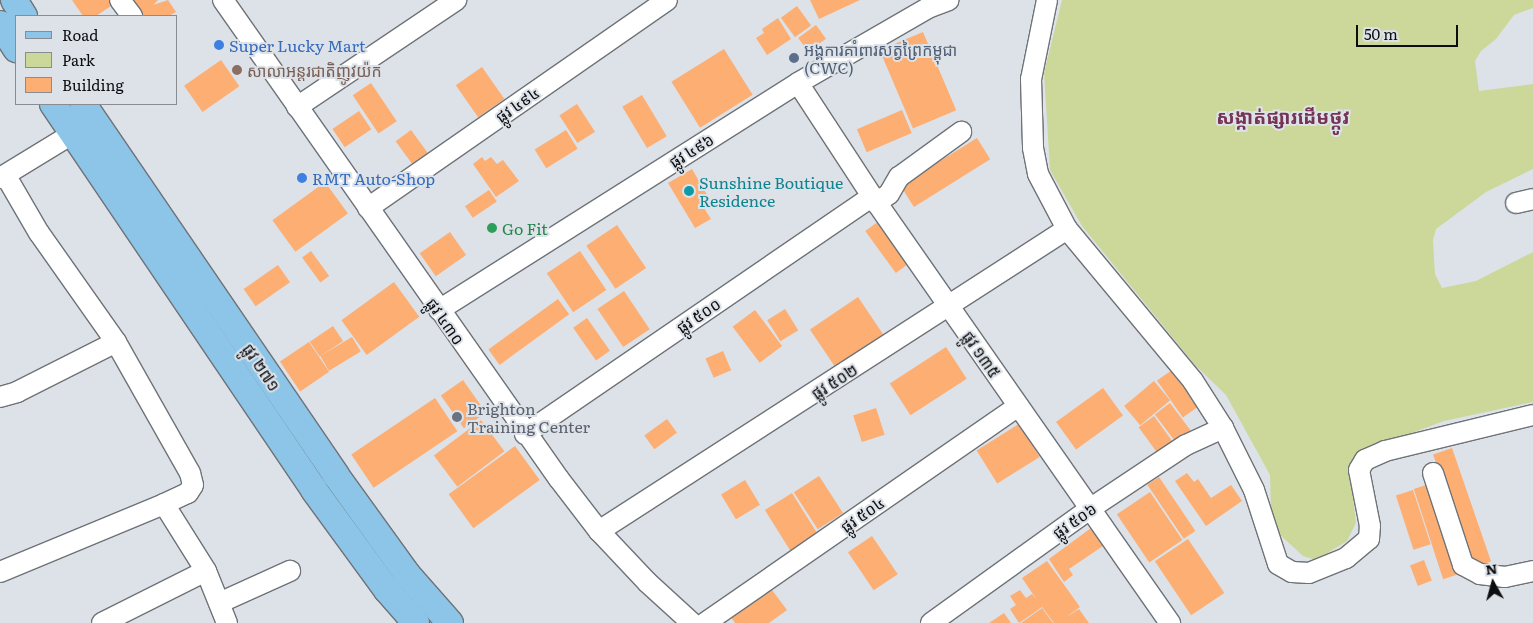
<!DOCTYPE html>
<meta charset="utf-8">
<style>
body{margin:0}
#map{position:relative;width:1533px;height:623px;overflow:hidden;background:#dde2e8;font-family:Literata,"Noto Sans Khmer",serif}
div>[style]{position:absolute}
.green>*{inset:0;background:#cbd89a}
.building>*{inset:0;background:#fcae73;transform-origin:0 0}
.roads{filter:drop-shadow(1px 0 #6e7378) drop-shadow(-1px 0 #6e7378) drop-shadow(0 1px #6e7378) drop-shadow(0 -1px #6e7378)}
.minor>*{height:20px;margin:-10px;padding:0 10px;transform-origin:10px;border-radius:10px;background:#fff}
.major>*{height:26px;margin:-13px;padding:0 13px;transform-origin:13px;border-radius:13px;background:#8dc5e8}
.dots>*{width:14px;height:14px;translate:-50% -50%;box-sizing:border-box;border:2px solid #dde2e8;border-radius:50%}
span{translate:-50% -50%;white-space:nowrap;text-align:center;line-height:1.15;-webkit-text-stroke:4px #dde2e8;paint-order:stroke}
.shop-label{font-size:16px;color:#366cbe}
.left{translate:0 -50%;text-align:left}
.service-label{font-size:16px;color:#4e5e75}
.education-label{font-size:16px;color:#785e54}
.street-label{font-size:16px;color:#0b0d0f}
.culture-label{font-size:16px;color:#0d838f}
.leisure-label{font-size:16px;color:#27864d}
.worship-label{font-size:16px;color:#5b616d}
.quarter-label{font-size:19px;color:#763454;font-weight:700}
.legend{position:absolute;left:15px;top:15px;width:162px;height:90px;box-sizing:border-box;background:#dde2e8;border:1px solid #898d91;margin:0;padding:6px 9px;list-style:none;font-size:15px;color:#0b0d0f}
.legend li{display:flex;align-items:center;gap:10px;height:25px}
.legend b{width:25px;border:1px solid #898d91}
.north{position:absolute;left:1468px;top:558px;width:50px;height:50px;-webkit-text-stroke:4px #dde2e8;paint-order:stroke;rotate:353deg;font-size:14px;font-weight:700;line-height:20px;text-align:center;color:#0b0d0f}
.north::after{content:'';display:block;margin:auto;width:18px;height:22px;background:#0b0d0f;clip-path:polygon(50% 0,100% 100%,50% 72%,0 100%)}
.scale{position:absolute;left:1356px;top:25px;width:102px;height:22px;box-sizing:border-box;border:2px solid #0b0d0f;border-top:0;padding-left:6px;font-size:15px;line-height:18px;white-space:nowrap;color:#0b0d0f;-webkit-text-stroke:4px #dde2e8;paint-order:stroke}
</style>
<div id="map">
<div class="green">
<i style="clip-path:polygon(1062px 0,1533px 0,1533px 8px,1514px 15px,1496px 39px,1481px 51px,1475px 61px,1479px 91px,1533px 84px,1533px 169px,1486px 192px,1436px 229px,1433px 240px,1435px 274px,1442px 288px,1476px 281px,1533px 252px,1533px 402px,1444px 421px,1366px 450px,1350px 473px,1356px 523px,1347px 541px,1316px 560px,1303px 556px,1278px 533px,1271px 511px,1270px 475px,1226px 395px,1195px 365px,1082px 226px,1050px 170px,1044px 73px)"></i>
</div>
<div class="building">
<i style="clip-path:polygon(72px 0,111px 0,114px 4px,96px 16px,83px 16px)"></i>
<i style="clip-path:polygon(126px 0,158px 0,153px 5px,168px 0,176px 12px,169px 16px,139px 16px)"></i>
<i style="clip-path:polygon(810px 0,860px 0,819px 19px)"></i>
<i style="left:797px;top:6px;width:24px;height:20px;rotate:54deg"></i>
<i style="clip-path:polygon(778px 18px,791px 39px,767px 55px,756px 38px,764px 33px,762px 29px)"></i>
<i style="left:816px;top:25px;width:17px;height:22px;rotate:54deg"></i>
<i style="left:923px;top:32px;width:85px;height:47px;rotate:67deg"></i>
<i style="left:724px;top:49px;width:54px;height:62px;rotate:58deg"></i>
<i style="left:221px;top:60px;width:32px;height:45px;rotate:55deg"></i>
<i style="left:482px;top:67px;width:39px;height:32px;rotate:55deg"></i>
<i style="left:371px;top:83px;width:46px;height:22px;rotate:56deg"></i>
<i style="left:642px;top:95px;width:48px;height:23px;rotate:59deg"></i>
<i style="left:577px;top:104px;width:33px;height:21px;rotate:57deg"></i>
<i style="left:902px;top:110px;width:25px;height:49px;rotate:67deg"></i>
<i style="left:359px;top:111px;width:22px;height:32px;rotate:56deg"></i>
<i style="left:411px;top:130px;width:36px;height:19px;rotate:54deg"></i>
<i style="left:566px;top:130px;width:22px;height:37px;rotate:58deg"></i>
<i style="left:977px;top:138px;width:25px;height:90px;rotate:58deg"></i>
<i style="clip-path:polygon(482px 157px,485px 161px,491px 157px,497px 164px,503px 160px,519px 181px,496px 197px,473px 164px)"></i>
<i style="clip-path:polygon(692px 169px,710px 200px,702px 205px,711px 219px,695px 228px,668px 183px)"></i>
<i style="left:325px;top:182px;width:39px;height:65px;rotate:54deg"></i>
<i style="left:489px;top:190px;width:14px;height:29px;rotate:56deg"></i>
<i style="left:879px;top:221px;width:52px;height:17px;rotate:54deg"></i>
<i style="left:617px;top:225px;width:52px;height:37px;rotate:56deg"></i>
<i style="left:450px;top:232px;width:28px;height:37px;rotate:55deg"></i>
<i style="left:311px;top:251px;width:31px;height:11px;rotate:54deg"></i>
<i style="left:580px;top:251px;width:47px;height:40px;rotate:56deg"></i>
<i style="left:278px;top:265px;width:21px;height:42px;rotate:55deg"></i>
<i style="left:394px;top:282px;width:43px;height:65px;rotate:54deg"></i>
<i style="left:624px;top:291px;width:46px;height:32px;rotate:56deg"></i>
<i style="left:858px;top:297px;width:50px;height:58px;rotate:56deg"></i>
<i style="left:558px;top:299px;width:19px;height:86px;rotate:54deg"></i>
<i style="left:785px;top:309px;width:25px;height:21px;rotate:58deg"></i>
<i style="left:755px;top:310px;width:45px;height:28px;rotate:53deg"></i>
<i style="left:587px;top:318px;width:40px;height:17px;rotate:55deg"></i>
<i style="left:333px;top:326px;width:18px;height:28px;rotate:56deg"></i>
<i style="left:352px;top:337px;width:17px;height:37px;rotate:59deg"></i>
<i style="left:309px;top:342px;width:36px;height:35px;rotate:56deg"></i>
<i style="left:946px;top:347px;width:38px;height:67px;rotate:57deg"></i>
<i style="left:723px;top:351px;width:21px;height:19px;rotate:67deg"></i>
<i style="left:1175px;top:368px;width:45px;height:22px;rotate:55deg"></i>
<i style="left:463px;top:380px;width:40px;height:27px;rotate:55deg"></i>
<i style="left:1154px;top:381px;width:25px;height:39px;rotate:50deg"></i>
<i style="left:1103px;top:388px;width:34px;height:58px;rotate:54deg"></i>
<i style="left:435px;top:398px;width:40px;height:101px;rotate:56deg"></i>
<i style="left:1170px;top:403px;width:34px;height:19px;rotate:53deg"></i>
<i style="left:876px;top:408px;width:28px;height:24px;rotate:72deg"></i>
<i style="left:1154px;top:416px;width:32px;height:19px;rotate:54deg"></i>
<i style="left:667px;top:419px;width:17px;height:28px;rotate:54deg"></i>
<i style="left:481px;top:420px;width:39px;height:59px;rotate:53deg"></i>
<i style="left:1019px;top:424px;width:39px;height:50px;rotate:58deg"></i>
<i style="left:515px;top:446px;width:42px;height:82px;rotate:54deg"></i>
<i style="left:1452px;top:448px;width:120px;height:20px;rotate:71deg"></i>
<i style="clip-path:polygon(1187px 473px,1194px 482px,1198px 479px,1211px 498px,1231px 485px,1242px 501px,1206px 526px,1175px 481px)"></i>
<i style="left:819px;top:476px;width:44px;height:30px;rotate:57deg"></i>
<i style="left:1159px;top:477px;width:65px;height:14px;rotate:56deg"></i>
<i style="left:745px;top:480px;width:29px;height:28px;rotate:59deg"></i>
<i style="left:1429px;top:484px;width:95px;height:16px;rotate:72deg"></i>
<i style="left:1413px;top:490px;width:57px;height:18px;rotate:72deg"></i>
<i style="left:1150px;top:492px;width:58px;height:40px;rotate:56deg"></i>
<i style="left:792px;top:493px;width:49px;height:32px;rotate:58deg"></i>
<i style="clip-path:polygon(1091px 528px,1103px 546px,1069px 569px,1073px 575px,1064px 582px,1049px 559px)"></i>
<i style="left:872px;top:536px;width:46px;height:29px;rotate:56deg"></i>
<i style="left:1188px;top:539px;width:65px;height:40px;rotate:56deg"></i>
<i style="left:1424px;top:560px;width:22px;height:15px;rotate:69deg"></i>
<i style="clip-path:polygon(1047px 561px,1080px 607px,1065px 618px,1079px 609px,1089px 623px,1054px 623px,1042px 607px,1019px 623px,1010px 609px,1016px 605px,1010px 596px,1020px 590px,1026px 598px,1032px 594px,1037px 600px,1022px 578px)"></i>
<i style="clip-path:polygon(769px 586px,787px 610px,769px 623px,735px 623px,729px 614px)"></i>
<i style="clip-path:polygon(1042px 608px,1053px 623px,1021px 623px)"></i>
<i style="clip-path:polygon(1004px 613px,1011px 623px,989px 623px)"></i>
</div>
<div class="roads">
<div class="minor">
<i style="left:120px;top:0;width:20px;rotate:53deg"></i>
<i style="left:223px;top:0;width:585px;rotate:54.95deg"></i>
<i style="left:559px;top:479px;width:66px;rotate:52.4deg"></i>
<i style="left:599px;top:531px;width:70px;rotate:46.7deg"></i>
<i style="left:647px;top:582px;width:61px;rotate:42.3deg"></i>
<i style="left:1047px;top:0;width:81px;rotate:101.4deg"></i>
<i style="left:1031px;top:79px;width:69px;rotate:88.3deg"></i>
<i style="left:1033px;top:148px;width:26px;rotate:79deg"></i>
<i style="left:1038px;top:174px;width:62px;rotate:62.2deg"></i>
<i style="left:1067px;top:229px;width:197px;rotate:50.3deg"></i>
<i style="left:1193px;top:381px;width:56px;rotate:57.4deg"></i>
<i style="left:1223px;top:428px;width:69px;rotate:63.4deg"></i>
<i style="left:1254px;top:490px;width:78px;rotate:72deg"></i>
<i style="left:1278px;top:564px;width:16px;rotate:30deg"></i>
<i style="left:1292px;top:572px;width:17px;rotate:3deg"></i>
<i style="left:1309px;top:573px;width:40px;rotate:-22deg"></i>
<i style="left:1346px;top:558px;width:30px;rotate:-40deg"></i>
<i style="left:1369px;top:539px;width:13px;rotate:-86deg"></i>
<i style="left:1370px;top:526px;width:57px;rotate:-101.1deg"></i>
<i style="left:1359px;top:470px;width:12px;rotate:-59deg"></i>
<i style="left:1365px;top:460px;width:22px;rotate:-24deg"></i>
<i style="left:1385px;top:451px;width:152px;rotate:-13.7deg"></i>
<i style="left:798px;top:83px;width:135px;rotate:56.8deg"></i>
<i style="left:872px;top:196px;width:521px;rotate:55.09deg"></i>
<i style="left:297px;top:107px;width:192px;rotate:-33.9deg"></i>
<i style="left:0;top:178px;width:84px;rotate:-31.4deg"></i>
<i style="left:876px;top:203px;width:16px;rotate:-35deg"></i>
<i style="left:889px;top:194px;width:20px;rotate:-60deg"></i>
<i style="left:899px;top:177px;width:77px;rotate:-36deg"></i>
<i style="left:1516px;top:203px;width:17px;rotate:-13deg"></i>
<i style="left:368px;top:208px;width:364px;rotate:-34.8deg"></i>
<i style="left:439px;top:310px;width:425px;rotate:-32.3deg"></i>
<i style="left:798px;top:83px;width:150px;rotate:-30deg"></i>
<i style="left:928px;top:8px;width:22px;rotate:-21deg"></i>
<i style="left:0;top:397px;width:18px;rotate:-16deg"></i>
<i style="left:17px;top:392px;width:111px;rotate:-26.8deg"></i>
<i style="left:525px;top:434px;width:421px;rotate:-34.4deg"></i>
<i style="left:1433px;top:473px;width:97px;rotate:71.9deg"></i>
<i style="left:1463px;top:565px;width:19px;rotate:28deg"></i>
<i style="left:1480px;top:574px;width:25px;rotate:7deg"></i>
<i style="left:1505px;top:577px;width:29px;rotate:-12deg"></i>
<i style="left:164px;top:504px;width:79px;rotate:57.9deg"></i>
<i style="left:206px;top:571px;width:56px;rotate:68deg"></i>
<i style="left:599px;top:531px;width:557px;rotate:-32.83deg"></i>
<i style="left:0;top:572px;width:178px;rotate:-22.5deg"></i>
<i style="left:164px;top:504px;width:26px;rotate:-25deg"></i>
<i style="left:188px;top:493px;width:9px;rotate:-58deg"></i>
<i style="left:193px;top:485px;width:12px;rotate:-104deg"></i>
<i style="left:190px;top:473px;width:150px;rotate:-119.5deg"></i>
<i style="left:116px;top:342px;width:133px;rotate:-125.2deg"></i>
<i style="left:39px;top:233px;width:66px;rotate:-120.1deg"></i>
<i style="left:219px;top:603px;width:78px;rotate:-24.3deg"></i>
<i style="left:102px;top:623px;width:116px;rotate:-26.6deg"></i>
<i style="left:705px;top:623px;width:381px;rotate:-34.7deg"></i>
<i style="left:931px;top:623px;width:197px;rotate:-35.7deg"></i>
<i style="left:1091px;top:508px;width:114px;rotate:-33.6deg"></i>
<i style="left:1186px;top:445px;width:41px;rotate:-24.7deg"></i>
</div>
<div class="major">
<i style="left:14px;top:0;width:19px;rotate:58deg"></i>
<i style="left:0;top:24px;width:30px;rotate:57deg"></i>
<i style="left:53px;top:104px;width:466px;rotate:55.9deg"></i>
<i style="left:314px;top:490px;width:124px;rotate:53.9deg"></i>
<i style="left:387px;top:590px;width:44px;rotate:48.7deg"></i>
<i style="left:83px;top:104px;width:448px;rotate:55.7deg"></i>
<i style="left:335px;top:474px;width:123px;rotate:54.2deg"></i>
<i style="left:407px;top:574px;width:65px;rotate:48.7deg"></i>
</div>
</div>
<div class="dots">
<i style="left:219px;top:45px;background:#3f7fe0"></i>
<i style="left:794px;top:58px;background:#5c6f8a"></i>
<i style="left:237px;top:70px;background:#8d6e63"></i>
<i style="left:302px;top:178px;background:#3f7fe0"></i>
<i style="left:689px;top:191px;background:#0f9aa8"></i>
<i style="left:492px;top:228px;background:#2e9e5b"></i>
<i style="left:457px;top:417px;background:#6b7280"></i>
</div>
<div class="shop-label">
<span class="left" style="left:229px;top:45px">Super Lucky Mart</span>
<span class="left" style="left:312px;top:178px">RMT Auto-Shop</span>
</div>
<div class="service-label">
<span class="left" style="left:804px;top:58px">អង្គការគាំពារសត្វព្រៃកម្ពុជា<br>(CWC)</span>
</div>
<div class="education-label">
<span class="left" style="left:247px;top:70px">សាលាអន្តរជាតិញូវយ៉ក</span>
</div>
<div class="street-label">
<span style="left:517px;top:104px;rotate:-35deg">ផ្លូវ ៤៩៤</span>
<span style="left:691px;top:150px;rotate:-32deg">ផ្លូវ ៤៩៦</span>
<span style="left:698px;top:315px;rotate:-34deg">ផ្លូវ ៥០០</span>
<span style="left:446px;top:321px;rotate:55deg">ផ្លូវ ៤៣០</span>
<span style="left:982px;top:354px;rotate:55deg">ផ្លូវ ១៣៥</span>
<span style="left:262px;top:367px;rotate:56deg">ផ្លូវ ២៧១</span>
<span style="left:834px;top:381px;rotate:-33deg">ផ្លូវ ៥០២</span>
<span style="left:862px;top:514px;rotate:-35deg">ផ្លូវ ៥០៤</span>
<span style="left:1074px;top:520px;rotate:-35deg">ផ្លូវ ៥០៦</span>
</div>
<div class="culture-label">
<span class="left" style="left:699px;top:191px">Sunshine Boutique<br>Residence</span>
</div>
<div class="leisure-label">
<span class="left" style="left:502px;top:228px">Go Fit</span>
</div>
<div class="worship-label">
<span class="left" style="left:467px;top:417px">Brighton<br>Training Center</span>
</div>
<div class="quarter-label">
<span style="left:1283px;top:117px">សង្កាត់ផ្សារដើមថ្កូវ</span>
</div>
<ul class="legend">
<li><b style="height:6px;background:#8dc5e8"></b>Road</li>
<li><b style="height:14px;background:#cbd89a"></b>Park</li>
<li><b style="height:14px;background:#fcae73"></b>Building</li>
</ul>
<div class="north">N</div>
<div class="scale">50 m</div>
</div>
